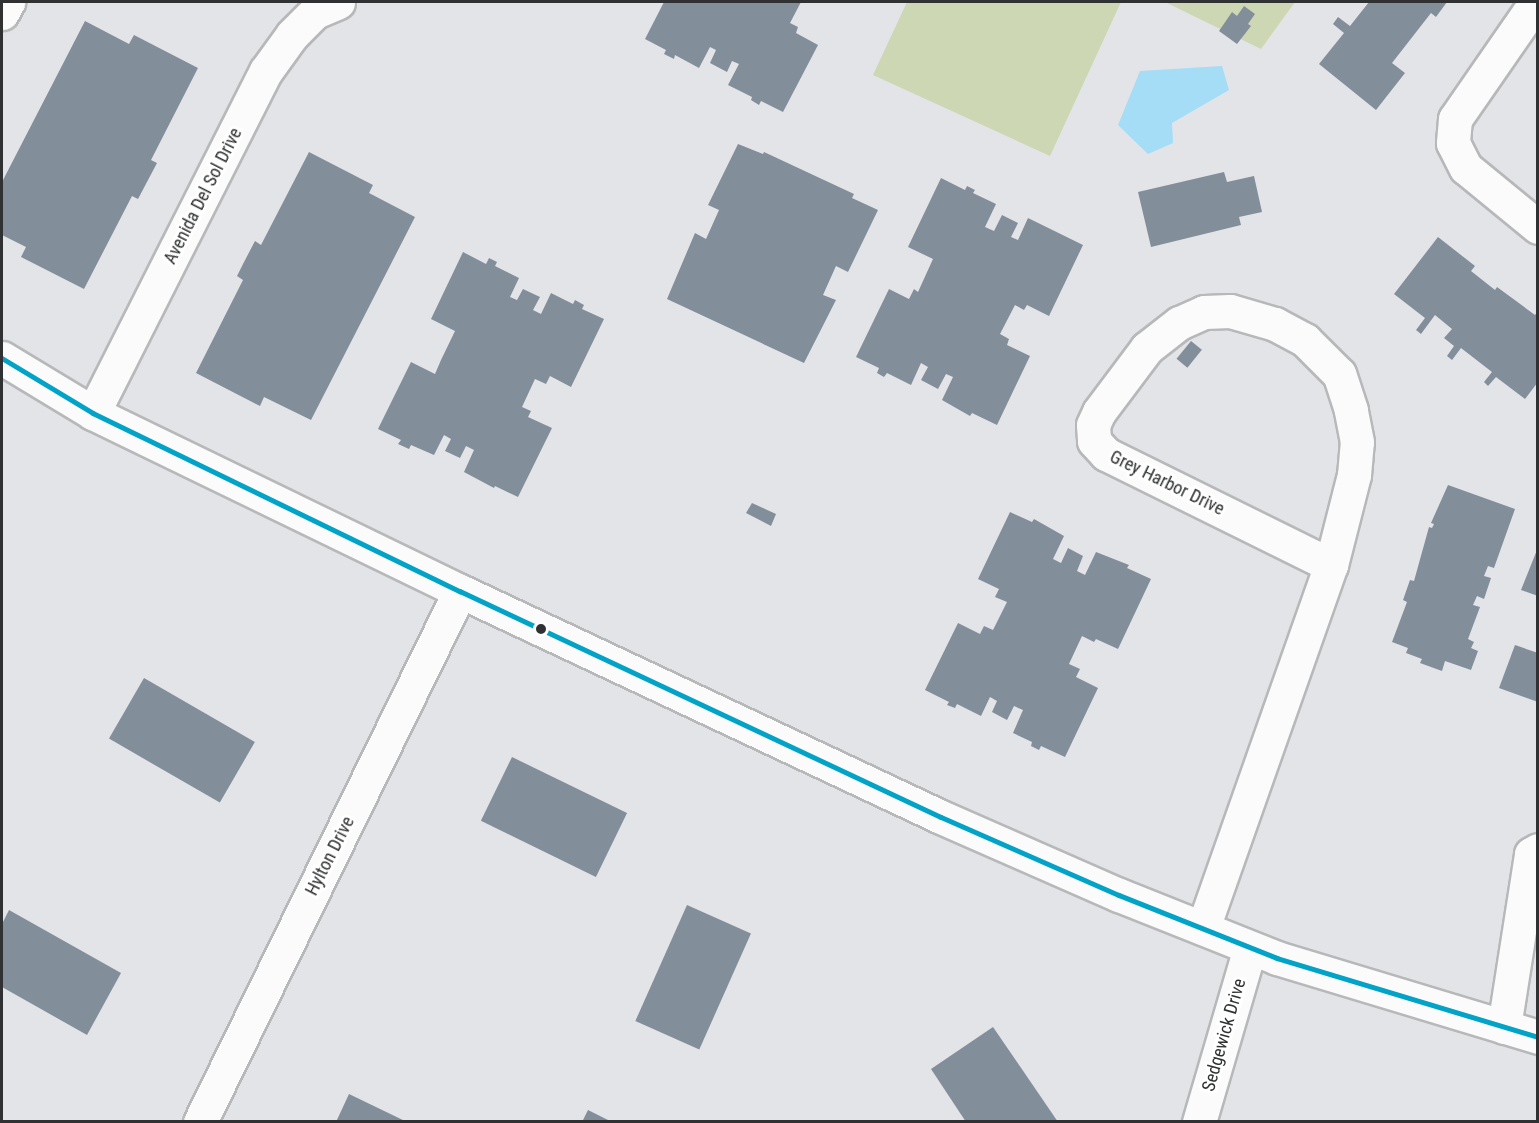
<!DOCTYPE html>
<style>
body{margin:0}
#map{position:relative;width:1539px;height:1123px;overflow:hidden;background:#e2e4e7;font-family:"Roboto Condensed",sans-serif}
div>[style]{position:absolute}
.green>*{inset:0;background:#cdd7b4}
.water>*{inset:0;background:#a5dcf6}
.building>*{inset:0;background:#838e9b;transform-origin:0 0}
.roads{filter:drop-shadow(2px 0 #b7b8ba) drop-shadow(-2px 0 #b7b8ba) drop-shadow(0 2px #b7b8ba) drop-shadow(0 -2px #b7b8ba)}
.minor>*{height:33px;margin:-16.5px;padding:0 16.5px;transform-origin:16.5px;border-radius:16.5px;background:#fbfbfb}
.bus-1>*{height:4.5px;margin:-2.25px;padding:0 2.25px;transform-origin:2.25px;border-radius:2.25px;background:#02a3c6}
.dots>*{width:16px;height:16px;translate:-50% -50%;box-sizing:border-box;border:3px solid #fff;border-radius:50%}
span{translate:-50% -50%;white-space:nowrap;text-align:center;line-height:1.15;-webkit-text-stroke:6px #fff;paint-order:stroke}
.street-label{font-size:18px;color:#303132}
.frame{position:absolute;inset:0;border:3px solid #303132;pointer-events:none}
</style>
<div id="map">
<div class="green">
<i style="clip-path:polygon(907px 2px,1121px 2px,1050px 156px,873px 75px)"></i>
<i style="clip-path:polygon(1165px 2px,1295px 2px,1261px 49px)"></i>
</div>
<div class="water">
<i style="clip-path:polygon(1222px 66px,1229px 90px,1172px 123px,1173px 143px,1148px 154px,1118px 125px,1140px 71px)"></i>
</div>
<div class="building">
<i style="clip-path:polygon(664px 2px,801px 2px,790px 23px,798px 27px,796px 33px,818px 45px,783px 112px,761px 101px,759px 105px,751px 100px,752px 97px,728px 85px,739px 64px,732px 61px,727px 72px,710px 63px,716px 50px,710px 47px,699px 68px,675px 55px,674px 59px,664px 54px,666px 50px,645px 39px)"></i>
<i style="clip-path:polygon(1369px 2px,1447px 2px,1436px 17px,1431px 13px,1392px 63px,1405px 73px,1376px 110px,1319px 64px,1344px 33px,1333px 24px,1338px 17px,1350px 26px)"></i>
<i style="clip-path:polygon(1244px 6px,1255px 14px,1248px 24px,1251px 26px,1237px 44px,1219px 31px,1232px 12px,1237px 16px)"></i>
<i style="clip-path:polygon(85px 21px,129px 44px,134px 35px,198px 68px,151px 160px,157px 163px,138px 199px,132px 196px,84px 289px,21px 257px,26px 247px,2px 235px,2px 182px)"></i>
<i style="clip-path:polygon(738px 144px,763px 154px,764px 152px,854px 194px,852px 198px,878px 210px,848px 272px,836px 266px,823px 295px,836px 300px,804px 363px,667px 299px,695px 233px,706px 239px,719px 210px,708px 205px)"></i>
<i style="clip-path:polygon(309px 152px,373px 185px,369px 193px,415px 217px,311px 420px,264px 397px,260px 406px,196px 373px,243px 280px,237px 276px,243px 264px,255px 241px,261px 245px)"></i>
<i style="clip-path:polygon(1224px 172px,1227px 182px,1254px 176px,1262px 212px,1239px 217px,1241px 225px,1151px 247px,1138px 192px)"></i>
<i style="clip-path:polygon(941px 178px,965px 190px,967px 186px,975px 190px,973px 193px,996px 204px,985px 227px,994px 231px,1002px 215px,1018px 223px,1011px 237px,1018px 240px,1028px 218px,1083px 245px,1049px 316px,1027px 305px,1024px 310px,1015px 305px,1000px 334px,1009px 339px,1007px 345px,1030px 356px,997px 425px,972px 413px,970px 416px,942px 400px,953px 377px,946px 374px,938px 389px,921px 380px,928px 367px,921px 363px,911px 385px,887px 373px,884px 377px,877px 373px,879px 368px,856px 357px,889px 289px,909px 299px,914px 289px,918px 292px,933px 259px,908px 247px)"></i>
<i style="clip-path:polygon(1438px 237px,1475px 266px,1471px 271px,1495px 290px,1497px 287px,1535px 315px,1538px 311px,1538px 382px,1525px 399px,1496px 377px,1488px 386px,1484px 382px,1492px 372px,1461px 348px,1452px 360px,1447px 356px,1454px 346px,1444px 338px,1452px 329px,1435px 315px,1421px 334px,1416px 330px,1425px 318px,1394px 294px)"></i>
<i style="clip-path:polygon(463px 252px,486px 264px,489px 258px,497px 262px,495px 266px,519px 278px,510px 297px,517px 300px,523px 289px,540px 297px,533px 310px,541px 314px,551px 293px,573px 304px,575px 300px,584px 305px,582px 309px,604px 319px,571px 387px,550px 376px,546px 384px,535px 379px,522px 407px,531px 411px,528px 417px,552px 428px,518px 497px,495px 486px,494px 488px,464px 472px,474px 450px,466px 446px,460px 458px,445px 451px,451px 439px,444px 435px,434px 455px,411px 445px,409px 449px,398px 444px,401px 440px,378px 429px,411px 362px,435px 374px,441px 360px,455px 331px,431px 319px)"></i>
<i style="left:1191px;top:341px;width:14px;height:23px;rotate:39deg"></i>
<i style="clip-path:polygon(1448px 485px,1515px 509px,1494px 568px,1488px 566px,1484px 576px,1491px 578px,1484px 599px,1477px 596px,1473px 605px,1480px 607px,1468px 639px,1474px 642px,1471px 648px,1478px 651px,1471px 670px,1445px 661px,1442px 671px,1420px 663px,1422px 659px,1406px 653px,1408px 648px,1392px 642px,1407px 602px,1403px 600px,1410px 580px,1414px 581px,1429px 527px,1432px 528px,1434px 524px,1431px 523px)"></i>
<i style="clip-path:polygon(752px 503px,776px 514px,771px 526px,746px 513px)"></i>
<i style="clip-path:polygon(1010px 512px,1032px 522px,1034px 519px,1064px 536px,1053px 559px,1061px 563px,1068px 548px,1083px 556px,1077px 571px,1085px 575px,1096px 552px,1129px 565px,1127px 568px,1151px 579px,1118px 649px,1096px 639px,1094px 642px,1082px 636px,1069px 664px,1080px 669px,1076px 677px,1098px 688px,1065px 757px,1041px 746px,1039px 750px,1031px 746px,1032px 742px,1013px 733px,1023px 710px,1014px 706px,1007px 720px,992px 712px,997px 701px,990px 697px,981px 716px,957px 704px,955px 708px,947px 705px,949px 702px,925px 690px,958px 623px,980px 634px,984px 626px,993px 630px,1007px 602px,995px 597px,999px 589px,978px 579px)"></i>
<i style="clip-path:polygon(1537px 550px,1538px 550px,1538px 596px,1521px 590px)"></i>
<i style="clip-path:polygon(1515px 645px,1538px 653px,1538px 702px,1499px 688px)"></i>
<i style="left:144px;top:678px;width:128px;height:70px;rotate:30deg"></i>
<i style="left:512px;top:757px;width:128px;height:71px;rotate:26deg"></i>
<i style="left:687px;top:905px;width:70px;height:127px;rotate:24deg"></i>
<i style="clip-path:polygon(9px 910px,121px 973px,87px 1035px,2px 987px,2px 924px)"></i>
<i style="clip-path:polygon(993px 1027px,1058px 1122px,966px 1122px,931px 1069px)"></i>
<i style="clip-path:polygon(349px 1094px,407px 1122px,336px 1122px)"></i>
<i style="clip-path:polygon(588px 1110px,612px 1122px,582px 1122px)"></i>
</div>
<div class="roads">
<div class="minor">
<i style="left:1536px;top:2px;width:142px;rotate:124.7deg"></i>
<i style="left:1455px;top:119px;width:24px;rotate:95deg"></i>
<i style="left:1453px;top:143px;width:28px;rotate:63deg"></i>
<i style="left:1466px;top:168px;width:93px;rotate:39.3deg"></i>
<i style="left:2px;top:13px;width:13px;rotate:-61deg"></i>
<i style="left:2px;top:358px;width:106px;rotate:31.1deg"></i>
<i style="left:93px;top:413px;width:408px;rotate:25.9deg"></i>
<i style="left:460px;top:591px;width:531px;rotate:25.17deg"></i>
<i style="left:941px;top:817px;width:194px;rotate:23.7deg"></i>
<i style="left:1119px;top:895px;width:170px;rotate:21.7deg"></i>
<i style="left:1277px;top:958px;width:273px;rotate:16.8deg"></i>
<i style="left:93px;top:413px;width:383px;rotate:-63.2deg"></i>
<i style="left:266px;top:71px;width:44px;rotate:-54.2deg"></i>
<i style="left:292px;top:35px;width:33px;rotate:-45deg"></i>
<i style="left:315px;top:12px;width:25px;rotate:-23deg"></i>
<i style="left:1203px;top:928px;width:385px;rotate:-70.6deg"></i>
<i style="left:1331px;top:565px;width:93px;rotate:-75.7deg"></i>
<i style="left:1354px;top:475px;width:33px;rotate:-85deg"></i>
<i style="left:1357px;top:442px;width:33px;rotate:-101deg"></i>
<i style="left:1351px;top:410px;width:38px;rotate:-108deg"></i>
<i style="left:1339px;top:374px;width:48px;rotate:-135deg"></i>
<i style="left:1305px;top:340px;width:34px;rotate:-152deg"></i>
<i style="left:1275px;top:324px;width:47px;rotate:-163.9deg"></i>
<i style="left:1230px;top:311px;width:26px;rotate:178deg"></i>
<i style="left:1204px;top:312px;width:27px;rotate:156deg"></i>
<i style="left:1179px;top:323px;width:41px;rotate:142deg"></i>
<i style="left:1147px;top:348px;width:80px;rotate:126.9deg"></i>
<i style="left:1099px;top:412px;width:14px;rotate:115deg"></i>
<i style="left:1093px;top:425px;width:16px;rotate:86deg"></i>
<i style="left:1094px;top:441px;width:18px;rotate:47deg"></i>
<i style="left:1106px;top:454px;width:251px;rotate:26.3deg"></i>
<i style="left:1504px;top:1027px;width:175px;rotate:-81.1deg"></i>
<i style="left:1531px;top:854px;width:8px;rotate:-30deg"></i>
<i style="left:200px;top:1122px;width:591px;rotate:-63.91deg"></i>
<i style="left:1199px;top:1122px;width:181px;rotate:-73.7deg"></i>
</div>
</div>
<div class="bus-1">
<i style="left:2px;top:358px;width:106px;rotate:31.1deg"></i>
<i style="left:93px;top:413px;width:408px;rotate:25.9deg"></i>
<i style="left:460px;top:591px;width:531px;rotate:25.17deg"></i>
<i style="left:941px;top:817px;width:194px;rotate:23.7deg"></i>
<i style="left:1119px;top:895px;width:170px;rotate:21.7deg"></i>
<i style="left:1277px;top:958px;width:273px;rotate:16.8deg"></i>
</div>
<div class="dots">
<i style="left:541px;top:629px;background:#303132"></i>
</div>
<div class="street-label">
<span style="left:203px;top:196px;rotate:-63deg">Avenida Del Sol Drive</span>
<span style="left:1167px;top:483px;rotate:26deg">Grey Harbor Drive</span>
<span style="left:330px;top:856px;rotate:-63deg">Hylton Drive</span>
<span style="left:1224px;top:1035px;rotate:-74deg">Sedgewick Drive</span>
</div>
<div class="frame"></div>
</div>
